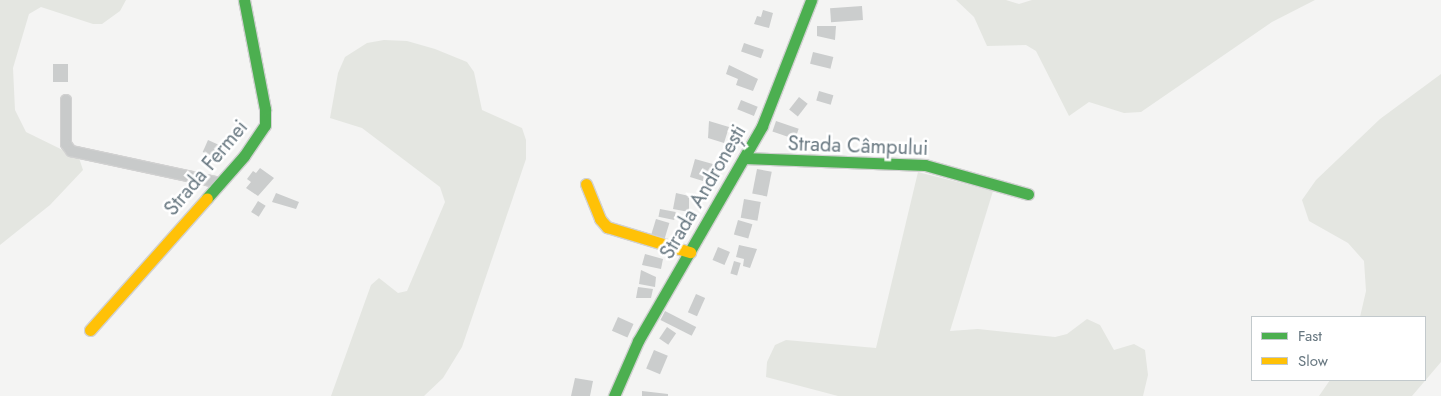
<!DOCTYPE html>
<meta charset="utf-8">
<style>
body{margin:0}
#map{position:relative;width:1441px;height:396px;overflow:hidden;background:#f4f4f3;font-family:Jost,sans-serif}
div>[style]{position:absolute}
.green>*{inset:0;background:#e4e6e1}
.building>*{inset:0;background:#cbcdcd;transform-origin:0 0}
.roads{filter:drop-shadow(1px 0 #d1d1d1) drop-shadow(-1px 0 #d1d1d1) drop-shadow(0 1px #d1d1d1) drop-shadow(0 -1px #d1d1d1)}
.street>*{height:10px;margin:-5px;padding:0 5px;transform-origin:5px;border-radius:5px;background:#c8caca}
.fast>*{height:11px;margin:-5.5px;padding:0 5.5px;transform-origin:5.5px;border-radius:5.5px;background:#4caf50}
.slow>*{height:11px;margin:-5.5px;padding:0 5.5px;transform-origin:5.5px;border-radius:5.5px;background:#ffc107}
span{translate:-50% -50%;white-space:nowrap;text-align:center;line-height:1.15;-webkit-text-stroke:5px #fff;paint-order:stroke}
.street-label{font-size:20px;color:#677780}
.legend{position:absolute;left:1251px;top:316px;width:175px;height:65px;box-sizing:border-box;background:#fff;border:1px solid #c2c9cc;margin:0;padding:6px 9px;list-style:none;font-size:15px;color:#677780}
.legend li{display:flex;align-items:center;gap:10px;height:25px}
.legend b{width:25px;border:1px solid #c2c9cc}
</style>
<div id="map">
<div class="green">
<i style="clip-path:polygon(0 0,126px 0,120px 11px,102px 24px,93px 24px,41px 7px,29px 14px,13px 68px,15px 110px,26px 132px,79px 158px,83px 170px,50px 205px,0 245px)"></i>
<i style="clip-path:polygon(956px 0,1006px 0,1019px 4px,1032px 0,1315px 0,1272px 22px,1141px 112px,1124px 113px,1089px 102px,1069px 116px,1036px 51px,1026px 45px,987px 46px,974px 17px)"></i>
<i style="clip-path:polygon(384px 40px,407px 41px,435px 49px,467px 62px,474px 72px,482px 110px,522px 128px,526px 140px,526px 159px,462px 347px,443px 378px,424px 396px,331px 396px,371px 285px,379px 278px,398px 293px,407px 291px,445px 202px,440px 187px,362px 128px,330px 118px,338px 73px,345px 57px,367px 43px)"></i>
<i style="clip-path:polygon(1441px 74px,1441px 362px,1412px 396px,1319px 396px,1330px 380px,1425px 380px,1425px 317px,1360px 317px,1366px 291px,1364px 261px,1348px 243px,1309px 221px,1302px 200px,1316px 180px,1380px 119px)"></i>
<i style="clip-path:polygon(918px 172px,993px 191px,950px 331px,978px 329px,1055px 337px,1067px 334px,1087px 319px,1100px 325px,1114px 350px,1134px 344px,1145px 350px,1148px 375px,1143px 396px,838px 396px,766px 377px,767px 362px,775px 345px,786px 340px,876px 348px)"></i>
</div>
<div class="building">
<i style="left:862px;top:6px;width:14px;height:32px;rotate:86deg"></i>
<i style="clip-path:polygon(763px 10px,773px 13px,769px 28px,754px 24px,757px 16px,761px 17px)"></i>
<i style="clip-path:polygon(817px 26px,836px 26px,835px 40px,817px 36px)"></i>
<i style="left:744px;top:43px;width:21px;height:9px;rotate:19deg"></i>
<i style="left:813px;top:52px;width:21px;height:12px;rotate:14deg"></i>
<i style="left:53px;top:64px;width:15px;height:18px"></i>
<i style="clip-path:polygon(729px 65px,758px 79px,753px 91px,736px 85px,738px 79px,726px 74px)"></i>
<i style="left:819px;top:91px;width:15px;height:10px;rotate:16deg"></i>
<i style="left:799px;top:97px;width:11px;height:16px;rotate:38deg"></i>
<i style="left:741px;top:100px;width:18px;height:10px;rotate:22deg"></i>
<i style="clip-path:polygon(709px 121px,729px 127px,724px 143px,708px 138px)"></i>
<i style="left:776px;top:121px;width:24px;height:11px;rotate:19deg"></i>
<i style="left:208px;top:140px;width:22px;height:13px;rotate:24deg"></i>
<i style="clip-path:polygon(695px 159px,720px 166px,717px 178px,704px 175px,703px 181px,690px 177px)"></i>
<i style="clip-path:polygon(260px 168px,274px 178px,258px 196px,246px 188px,251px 182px,247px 179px,253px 171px,256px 173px)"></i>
<i style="left:757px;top:169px;width:15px;height:25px;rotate:11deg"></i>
<i style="clip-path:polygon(276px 193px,299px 202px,296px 209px,272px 202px)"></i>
<i style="clip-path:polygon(676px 193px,689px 196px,689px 212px,673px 209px)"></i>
<i style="left:744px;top:199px;width:17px;height:19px;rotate:10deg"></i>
<i style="left:258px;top:201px;width:9px;height:13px;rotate:32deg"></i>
<i style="left:660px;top:209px;width:16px;height:8px;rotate:11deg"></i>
<i style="left:656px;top:219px;width:14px;height:19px;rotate:17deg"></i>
<i style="left:738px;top:220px;width:15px;height:15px;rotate:16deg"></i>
<i style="clip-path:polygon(739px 245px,757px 249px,750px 268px,743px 266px,744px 259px,736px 257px)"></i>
<i style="left:718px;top:247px;width:13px;height:14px;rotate:23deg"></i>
<i style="clip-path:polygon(645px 254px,663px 259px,661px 269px,642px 265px)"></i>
<i style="left:734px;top:261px;width:7px;height:13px;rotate:16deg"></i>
<i style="clip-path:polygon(641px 270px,656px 277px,655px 287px,639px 284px)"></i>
<i style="clip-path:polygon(638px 287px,653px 289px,651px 298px,636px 298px)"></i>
<i style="left:696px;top:294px;width:10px;height:20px;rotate:24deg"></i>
<i style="left:665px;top:311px;width:35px;height:10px;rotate:27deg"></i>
<i style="left:618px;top:317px;width:17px;height:15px;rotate:24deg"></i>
<i style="left:667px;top:327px;width:11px;height:14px;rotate:34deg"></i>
<i style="left:654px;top:350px;width:15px;height:20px;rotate:23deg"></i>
<i style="clip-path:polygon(575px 378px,593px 381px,590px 396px,571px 396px)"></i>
<i style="clip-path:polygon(642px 391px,668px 394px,668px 396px,642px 396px)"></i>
</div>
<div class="roads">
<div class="street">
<i style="left:66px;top:100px;width:44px;rotate:90deg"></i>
<i style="left:66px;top:144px;width:9px;rotate:54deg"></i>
<i style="left:71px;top:151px;width:152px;rotate:12.1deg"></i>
</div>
<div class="fast">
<i style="left:744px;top:158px;width:181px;rotate:2.2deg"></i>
<i style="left:925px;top:165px;width:107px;rotate:15.7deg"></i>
<i style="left:207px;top:198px;width:56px;rotate:-48.6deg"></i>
<i style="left:244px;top:156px;width:37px;rotate:-56deg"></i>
<i style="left:265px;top:125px;width:16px;rotate:-90deg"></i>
<i style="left:265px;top:109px;width:111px;rotate:-100.9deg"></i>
<i style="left:614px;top:396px;width:60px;rotate:-66.4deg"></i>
<i style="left:638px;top:341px;width:248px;rotate:-60deg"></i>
<i style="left:762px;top:126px;width:135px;rotate:-68.7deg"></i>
</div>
<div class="slow">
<i style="left:586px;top:184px;width:38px;rotate:68deg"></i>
<i style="left:600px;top:219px;width:11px;rotate:49deg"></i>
<i style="left:607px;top:227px;width:87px;rotate:16.8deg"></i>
<i style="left:90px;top:330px;width:176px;rotate:-48.4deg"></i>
</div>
</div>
<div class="street-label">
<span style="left:858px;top:146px;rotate:2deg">Strada Câmpului</span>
<span style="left:206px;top:168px;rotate:-50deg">Strada Fermei</span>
<span style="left:703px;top:192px;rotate:-60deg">Strada Andronești</span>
</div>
<ul class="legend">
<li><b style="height:6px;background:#4caf50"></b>Fast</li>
<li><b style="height:6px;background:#ffc107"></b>Slow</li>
</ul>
</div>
